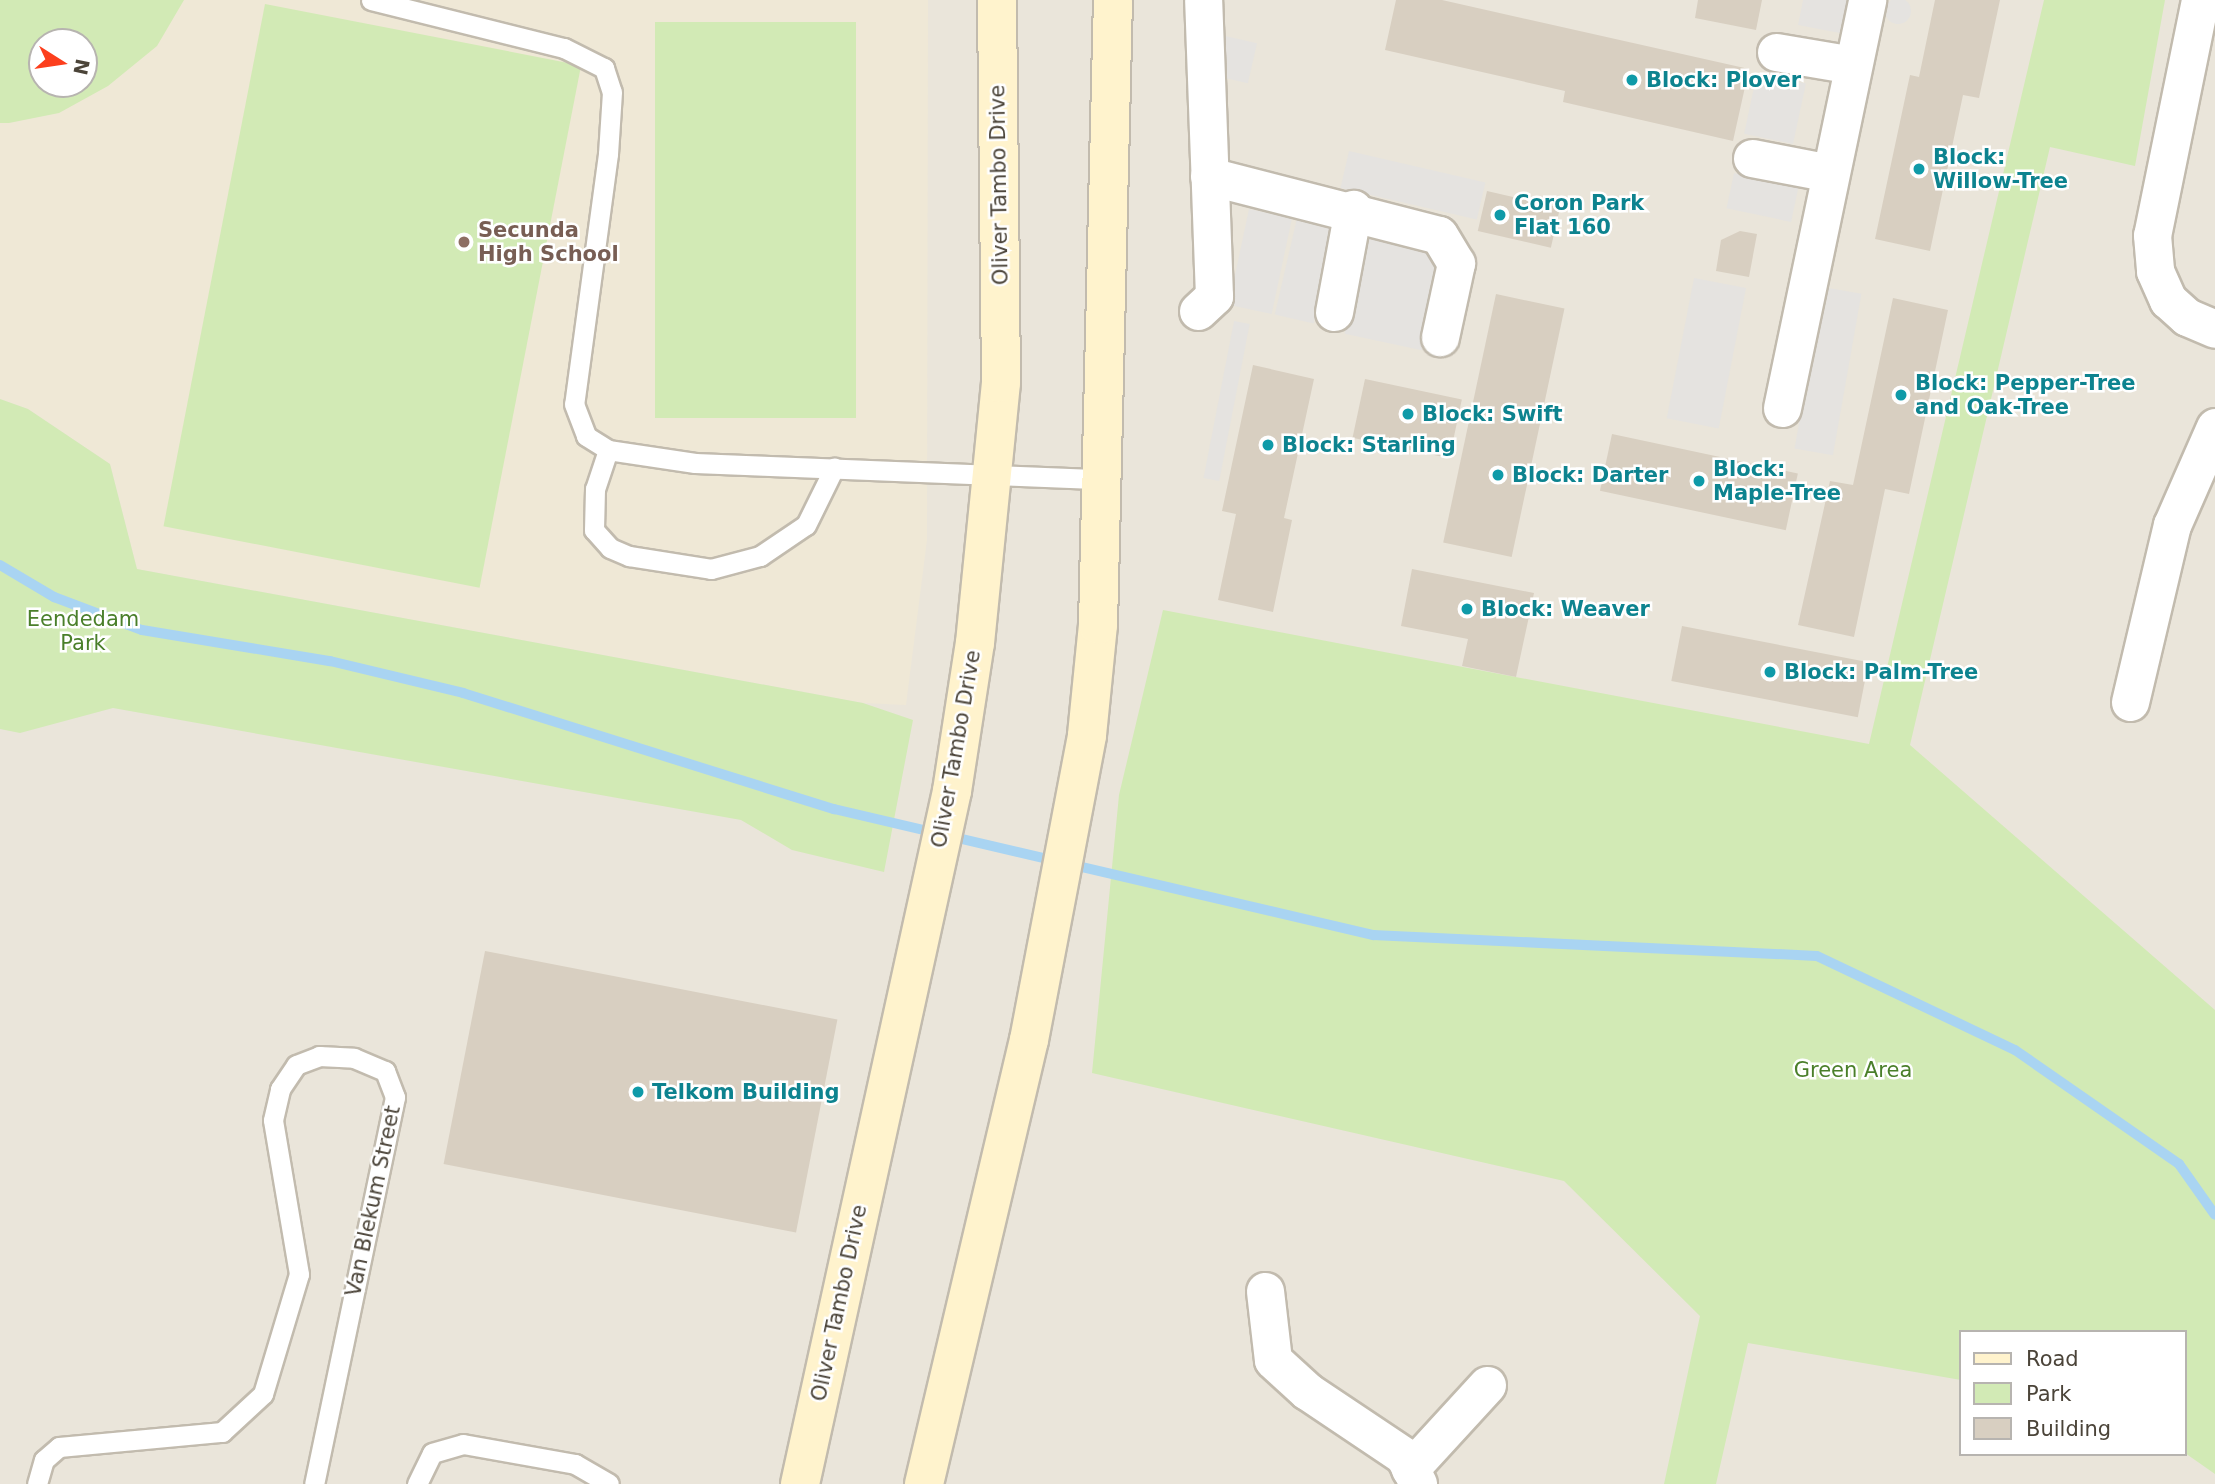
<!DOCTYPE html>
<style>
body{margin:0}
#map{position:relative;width:2215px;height:1484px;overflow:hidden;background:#f6f3ec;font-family:"DejaVu Sans",sans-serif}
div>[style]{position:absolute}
.residential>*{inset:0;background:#eae5da}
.education>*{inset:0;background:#efe8d6}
.green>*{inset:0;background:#d2eab5;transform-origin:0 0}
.parking>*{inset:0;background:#e5e3e0;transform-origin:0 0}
.round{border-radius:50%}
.stream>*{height:10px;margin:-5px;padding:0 5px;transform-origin:5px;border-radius:5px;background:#a9d4f2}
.building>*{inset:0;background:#d8cfc1;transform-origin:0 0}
.roads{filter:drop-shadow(2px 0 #c2bbae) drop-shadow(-2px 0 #c2bbae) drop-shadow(0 2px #c2bbae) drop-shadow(0 -2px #c2bbae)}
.lane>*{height:19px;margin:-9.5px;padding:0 9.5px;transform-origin:9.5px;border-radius:9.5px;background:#fff}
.street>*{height:37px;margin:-18.5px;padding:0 18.5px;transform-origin:18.5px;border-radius:18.5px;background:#fff}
.secondary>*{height:38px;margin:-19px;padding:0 19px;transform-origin:19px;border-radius:19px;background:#fff3cd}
.dots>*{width:19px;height:19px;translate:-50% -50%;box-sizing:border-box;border:4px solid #fff;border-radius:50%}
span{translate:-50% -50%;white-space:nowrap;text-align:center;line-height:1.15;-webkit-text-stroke:5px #fff;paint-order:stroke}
.culture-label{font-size:21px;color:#0d838f;font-weight:700}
.left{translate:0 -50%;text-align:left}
.street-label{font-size:21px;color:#4b4439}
.education-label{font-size:21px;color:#785e54;font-weight:700}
.park-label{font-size:21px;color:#4a7f2a}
.legend{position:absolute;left:1959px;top:1330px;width:228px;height:126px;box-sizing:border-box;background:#fff;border:2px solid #b7b4b0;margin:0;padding:9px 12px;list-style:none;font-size:21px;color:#4b4439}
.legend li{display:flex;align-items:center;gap:14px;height:35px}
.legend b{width:35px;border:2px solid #b7b4b0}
.north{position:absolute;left:28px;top:28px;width:70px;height:70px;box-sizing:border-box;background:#fff;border:2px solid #b7b4b0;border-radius:50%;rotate:102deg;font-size:19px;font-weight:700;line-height:28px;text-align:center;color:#4b4439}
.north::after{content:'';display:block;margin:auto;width:24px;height:32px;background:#fc3f1d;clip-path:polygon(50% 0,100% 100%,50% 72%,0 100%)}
</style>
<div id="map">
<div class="residential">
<i style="clip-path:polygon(evenodd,0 0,2215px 0,2215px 1484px,0 1484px,0 0,42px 42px,84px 42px,84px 84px,42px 84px,42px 42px,0 0,1961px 1332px,2185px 1332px,2185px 1454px,1961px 1454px,1961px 1332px)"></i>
</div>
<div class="education">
<i style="clip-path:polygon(evenodd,0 0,928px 0,927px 540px,906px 705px,863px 703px,137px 569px,110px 464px,28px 409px,0 399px,0 0,42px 42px,84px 42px,84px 84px,42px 84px,42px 42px)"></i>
</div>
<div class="green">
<i style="clip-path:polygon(evenodd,0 0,184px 0,157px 46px,108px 86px,59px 113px,9px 123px,0 123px,0 0,84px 42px,84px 84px,42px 84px,42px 42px,84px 42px)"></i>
<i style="clip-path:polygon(2044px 0,2165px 0,2135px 166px,2050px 147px,1910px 745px,2215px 1010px,2215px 1474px,2185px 1453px,2185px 1332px,1961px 1332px,1961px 1380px,1748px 1343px,1716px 1484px,1664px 1484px,1700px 1316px,1564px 1181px,1092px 1073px,1119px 795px,1163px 610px,1869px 744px)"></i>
<i style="left:265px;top:4px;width:322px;height:532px;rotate:11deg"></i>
<i style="left:856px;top:22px;width:396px;height:201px;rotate:90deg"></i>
<i style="clip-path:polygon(0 399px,28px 409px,110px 464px,137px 569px,863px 703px,913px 720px,884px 872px,792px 850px,741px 820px,113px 708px,20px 733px,0 729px)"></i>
</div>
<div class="parking">
<i class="round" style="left:1885px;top:-2px;width:26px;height:26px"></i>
<i style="clip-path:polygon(1803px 0,1852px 0,1845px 34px,1798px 25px)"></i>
<i style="left:1221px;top:35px;width:37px;height:41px;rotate:13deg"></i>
<i style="left:1757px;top:73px;width:50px;height:62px;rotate:12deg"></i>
<i style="left:1349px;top:151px;width:140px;height:38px;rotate:13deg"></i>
<i style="left:1734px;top:173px;width:66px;height:36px;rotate:12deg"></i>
<i style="left:1249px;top:209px;width:44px;height:98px;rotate:12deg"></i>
<i style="left:1297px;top:218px;width:40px;height:99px;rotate:13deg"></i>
<i style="left:1365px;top:238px;width:79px;height:98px;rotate:12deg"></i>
<i style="left:1694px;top:278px;width:53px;height:143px;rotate:11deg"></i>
<i style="left:1823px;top:287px;width:39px;height:164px;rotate:10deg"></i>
<i style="left:1234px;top:321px;width:16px;height:160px;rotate:11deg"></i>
</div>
<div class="stream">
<i style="left:0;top:565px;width:63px;rotate:30.7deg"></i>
<i style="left:54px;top:597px;width:94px;rotate:20.6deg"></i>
<i style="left:142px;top:630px;width:191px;rotate:9.4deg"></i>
<i style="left:330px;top:661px;width:137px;rotate:13.5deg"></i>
<i style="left:463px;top:693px;width:389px;rotate:17.4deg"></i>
<i style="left:834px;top:809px;width:554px;rotate:13.16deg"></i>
<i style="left:1373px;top:935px;width:444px;rotate:2.7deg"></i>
<i style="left:1817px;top:956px;width:219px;rotate:25.4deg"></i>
<i style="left:2015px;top:1050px;width:200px;rotate:34.8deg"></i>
<i style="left:2179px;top:1164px;width:62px;rotate:54.8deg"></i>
</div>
<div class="building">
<i style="clip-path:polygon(1396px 0,1442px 0,1749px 69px,1733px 141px,1563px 102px,1565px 91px,1385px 50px)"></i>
<i style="clip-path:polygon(1698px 0,1762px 0,1756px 30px,1695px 18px)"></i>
<i style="clip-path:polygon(1935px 0,2000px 0,1979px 98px,1963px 95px,1930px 251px,1875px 239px,1910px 75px,1919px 77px)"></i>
<i style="left:1487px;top:191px;width:75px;height:41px;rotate:13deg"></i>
<i style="clip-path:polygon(1740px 231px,1757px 234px,1749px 277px,1716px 271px,1721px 240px)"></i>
<i style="left:1496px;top:294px;width:70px;height:254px;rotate:12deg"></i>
<i style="clip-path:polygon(1893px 298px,1948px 310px,1909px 494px,1885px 489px,1854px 637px,1798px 625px,1830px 481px,1853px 485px)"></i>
<i style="clip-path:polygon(1253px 365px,1314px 379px,1284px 518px,1292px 520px,1273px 612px,1218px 600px,1236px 514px,1222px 511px)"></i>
<i style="left:1365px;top:379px;width:99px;height:60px;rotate:12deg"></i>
<i style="left:1612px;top:434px;width:190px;height:58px;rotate:12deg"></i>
<i style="clip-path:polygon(1412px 569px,1534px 593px,1516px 677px,1462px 666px,1468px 639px,1401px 626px)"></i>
<i style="left:1682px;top:626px;width:190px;height:56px;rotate:11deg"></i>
<i style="left:485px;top:951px;width:359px;height:217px;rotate:11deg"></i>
</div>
<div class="roads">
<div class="lane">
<i style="left:371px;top:0;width:199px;rotate:14deg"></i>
<i style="left:564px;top:48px;width:45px;rotate:26.6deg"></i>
<i style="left:604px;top:68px;width:25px;rotate:72deg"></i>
<i style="left:612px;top:92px;width:62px;rotate:93.7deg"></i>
<i style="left:608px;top:154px;width:252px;rotate:97.7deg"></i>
<i style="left:574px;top:404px;width:34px;rotate:69deg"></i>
<i style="left:586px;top:436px;width:26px;rotate:32deg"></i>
<i style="left:608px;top:450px;width:88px;rotate:8.5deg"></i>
<i style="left:695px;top:463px;width:406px;rotate:2.3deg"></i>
<i style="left:608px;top:450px;width:41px;rotate:108.4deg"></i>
<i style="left:595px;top:489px;width:41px;rotate:91.4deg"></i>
<i style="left:594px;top:530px;width:24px;rotate:48deg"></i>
<i style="left:610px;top:548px;width:21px;rotate:23deg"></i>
<i style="left:629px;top:556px;width:83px;rotate:9deg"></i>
<i style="left:711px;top:569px;width:51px;rotate:-14.9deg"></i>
<i style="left:760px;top:556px;width:55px;rotate:-34deg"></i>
<i style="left:806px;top:525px;width:64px;rotate:-63.8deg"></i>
<i style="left:37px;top:1484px;width:25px;rotate:-74deg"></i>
<i style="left:44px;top:1460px;width:20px;rotate:-41deg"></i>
<i style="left:59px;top:1447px;width:164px;rotate:-5.3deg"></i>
<i style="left:222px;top:1432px;width:56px;rotate:-42.8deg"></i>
<i style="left:263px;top:1394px;width:125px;rotate:-73.3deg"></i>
<i style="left:299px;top:1274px;width:156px;rotate:-99.6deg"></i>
<i style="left:273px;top:1120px;width:32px;rotate:-77deg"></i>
<i style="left:280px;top:1089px;width:29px;rotate:-56deg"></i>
<i style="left:296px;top:1065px;width:25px;rotate:-21deg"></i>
<i style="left:319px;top:1056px;width:35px;rotate:3deg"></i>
<i style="left:354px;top:1058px;width:34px;rotate:23deg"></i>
<i style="left:385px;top:1071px;width:28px;rotate:69deg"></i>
<i style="left:395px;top:1097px;width:395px;rotate:101.8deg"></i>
<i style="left:417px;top:1484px;width:34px;rotate:-64deg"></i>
<i style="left:432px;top:1453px;width:32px;rotate:-16deg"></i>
<i style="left:463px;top:1444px;width:114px;rotate:10.1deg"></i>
<i style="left:575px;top:1464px;width:39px;rotate:30deg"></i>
</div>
<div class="street">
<i style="left:2200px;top:0;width:240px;rotate:101.5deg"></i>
<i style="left:2152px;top:235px;width:36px;rotate:85deg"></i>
<i style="left:2155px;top:271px;width:32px;rotate:66deg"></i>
<i style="left:2168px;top:300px;width:25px;rotate:42deg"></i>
<i style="left:2187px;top:317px;width:30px;rotate:23deg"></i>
<i style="left:1776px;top:52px;width:78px;rotate:9.6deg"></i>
<i style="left:1752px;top:158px;width:79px;rotate:10.9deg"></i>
<i style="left:1209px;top:176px;width:237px;rotate:14.4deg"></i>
<i style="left:1439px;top:235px;width:33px;rotate:59deg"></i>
<i style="left:1456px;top:263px;width:76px;rotate:102.2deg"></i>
<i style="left:1198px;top:311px;width:22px;rotate:-43deg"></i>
<i style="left:1214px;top:296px;width:296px;rotate:-92.1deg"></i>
<i style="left:1334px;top:312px;width:105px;rotate:-79.5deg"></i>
<i style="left:1782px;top:408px;width:417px;rotate:-78.2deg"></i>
<i style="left:2130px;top:702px;width:182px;rotate:-76.7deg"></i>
<i style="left:2172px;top:525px;width:107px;rotate:-66.3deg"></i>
<i style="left:1265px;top:1291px;width:69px;rotate:83.4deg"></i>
<i style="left:1273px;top:1360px;width:46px;rotate:42.4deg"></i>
<i style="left:1307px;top:1391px;width:117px;rotate:33.8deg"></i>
<i style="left:1404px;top:1456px;width:31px;rotate:63deg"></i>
<i style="left:1410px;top:1469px;width:114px;rotate:-47.5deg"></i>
</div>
<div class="secondary">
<i style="left:800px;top:1484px;width:709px;rotate:-77.63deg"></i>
<i style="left:952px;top:791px;width:150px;rotate:-81.2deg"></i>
<i style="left:975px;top:643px;width:261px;rotate:-84.3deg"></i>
<i style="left:1001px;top:383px;width:383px;rotate:-90.6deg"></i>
<i style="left:924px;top:1484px;width:456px;rotate:-76.7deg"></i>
<i style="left:1029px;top:1040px;width:310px;rotate:-79.2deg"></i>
<i style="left:1087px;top:735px;width:111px;rotate:-84.3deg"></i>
<i style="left:1098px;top:625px;width:625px;rotate:-88.63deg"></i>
</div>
</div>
<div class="dots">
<i style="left:1632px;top:80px;background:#0f9aa8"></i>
<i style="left:1919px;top:169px;background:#0f9aa8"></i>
<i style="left:1500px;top:215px;background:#0f9aa8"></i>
<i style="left:464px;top:242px;background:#8d6e63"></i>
<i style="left:1901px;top:395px;background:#0f9aa8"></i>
<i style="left:1408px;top:414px;background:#0f9aa8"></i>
<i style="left:1268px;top:445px;background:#0f9aa8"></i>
<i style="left:1498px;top:475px;background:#0f9aa8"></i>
<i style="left:1699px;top:481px;background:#0f9aa8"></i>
<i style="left:1467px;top:609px;background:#0f9aa8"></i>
<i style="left:1770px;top:672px;background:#0f9aa8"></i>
<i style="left:638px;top:1092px;background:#0f9aa8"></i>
</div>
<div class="culture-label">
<span class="left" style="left:1646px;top:80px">Block: Plover</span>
<span class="left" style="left:1933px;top:169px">Block:<br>Willow-Tree</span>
<span class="left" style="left:1514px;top:215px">Coron Park<br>Flat 160</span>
<span class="left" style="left:1915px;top:395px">Block: Pepper-Tree<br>and Oak-Tree</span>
<span class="left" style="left:1422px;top:414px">Block: Swift</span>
<span class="left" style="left:1282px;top:445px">Block: Starling</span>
<span class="left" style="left:1713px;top:481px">Block:<br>Maple-Tree</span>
<span class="left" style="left:1512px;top:475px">Block: Darter</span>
<span class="left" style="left:1481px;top:609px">Block: Weaver</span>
<span class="left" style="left:1784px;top:672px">Block: Palm-Tree</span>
<span class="left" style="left:652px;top:1092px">Telkom Building</span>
</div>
<div class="street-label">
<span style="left:999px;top:185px;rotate:-91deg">Oliver Tambo Drive</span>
<span style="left:956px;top:749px;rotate:-80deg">Oliver Tambo Drive</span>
<span style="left:373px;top:1201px;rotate:-78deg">Van Blekum Street</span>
<span style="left:839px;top:1303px;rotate:-78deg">Oliver Tambo Drive</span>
</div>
<div class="education-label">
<span class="left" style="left:478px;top:242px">Secunda<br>High School</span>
</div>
<div class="park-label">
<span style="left:83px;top:631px">Eendedam<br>Park</span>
<span style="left:1853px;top:1070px">Green Area</span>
</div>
<ul class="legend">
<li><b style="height:9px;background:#fff3cd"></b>Road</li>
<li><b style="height:19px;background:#d2eab5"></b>Park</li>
<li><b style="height:19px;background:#d8cfc1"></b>Building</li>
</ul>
<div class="north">N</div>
</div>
